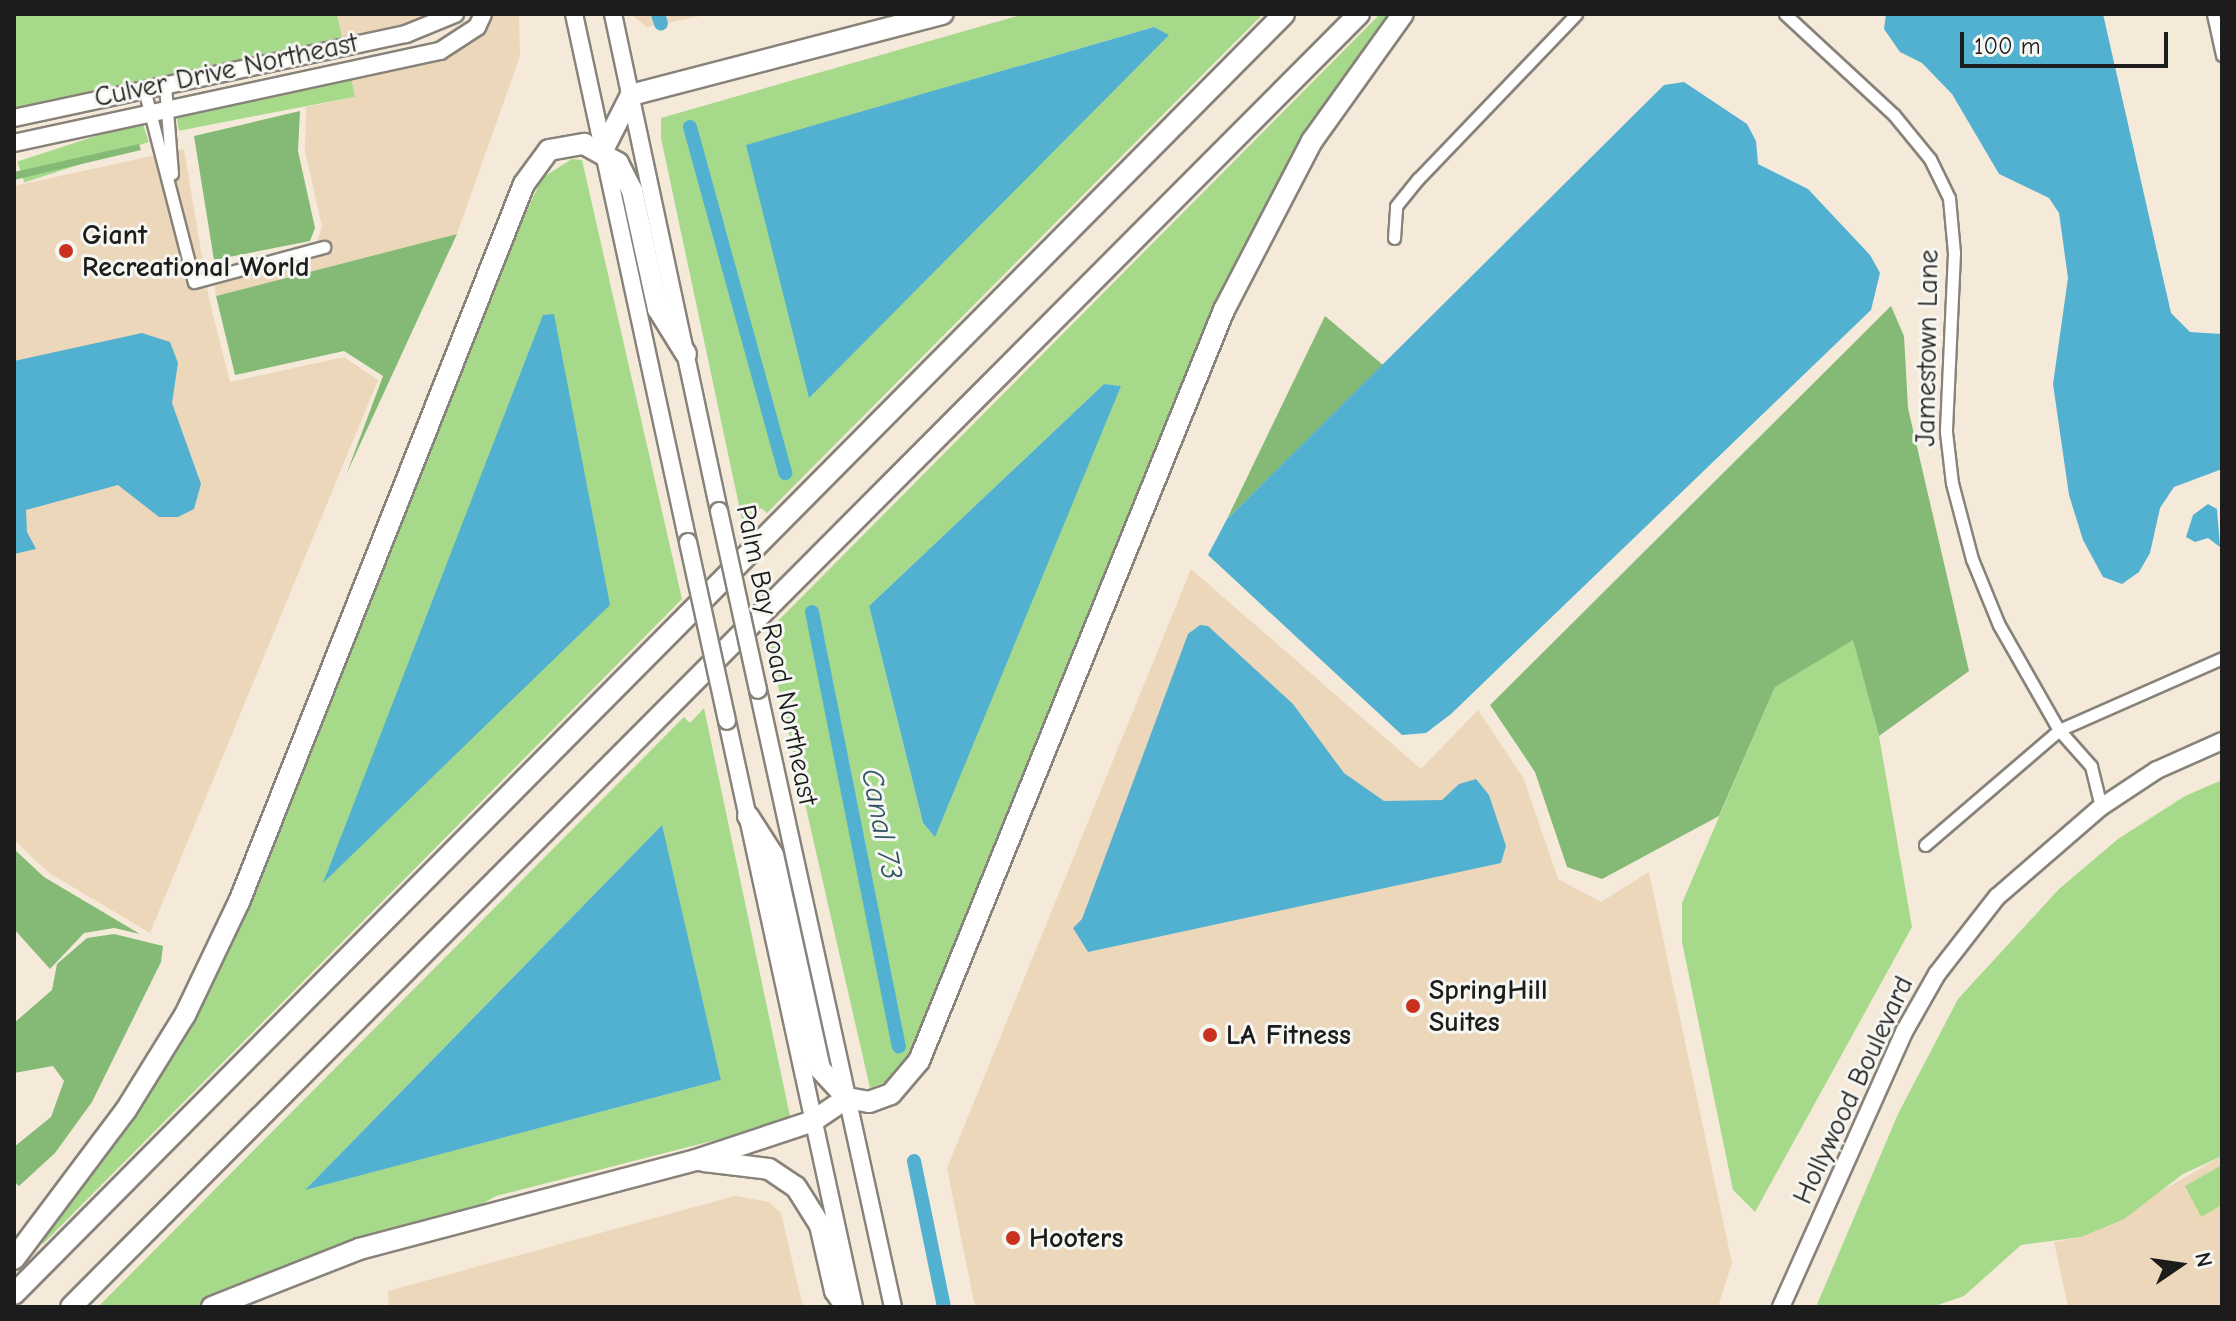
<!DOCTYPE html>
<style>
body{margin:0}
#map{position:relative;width:2236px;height:1321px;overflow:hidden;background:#f5ead9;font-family:"Comic Neue",sans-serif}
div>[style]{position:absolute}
.built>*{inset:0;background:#edd7bb}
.green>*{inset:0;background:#a6da8a;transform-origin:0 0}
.forest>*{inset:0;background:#84ba76}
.water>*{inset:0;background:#52b1d1}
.canal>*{height:14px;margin:-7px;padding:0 7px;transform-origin:7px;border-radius:7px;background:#52b1d1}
.roads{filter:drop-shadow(2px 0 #88837a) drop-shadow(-2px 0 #88837a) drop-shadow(0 2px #88837a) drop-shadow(0 -2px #88837a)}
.street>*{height:11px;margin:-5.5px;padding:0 5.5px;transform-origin:5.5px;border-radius:5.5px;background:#fff}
.secondary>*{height:16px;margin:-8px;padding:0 8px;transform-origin:8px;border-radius:8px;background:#fff}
.highway>*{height:20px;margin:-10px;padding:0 10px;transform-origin:10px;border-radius:10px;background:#fff}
.bridges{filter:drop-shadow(2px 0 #88837a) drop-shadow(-2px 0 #88837a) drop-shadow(0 2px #88837a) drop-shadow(0 -2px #88837a)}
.secondary-bridge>*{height:16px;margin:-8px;padding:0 8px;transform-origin:8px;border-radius:8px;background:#fff}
.dots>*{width:22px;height:22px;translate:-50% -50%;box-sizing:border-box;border:4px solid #f6f6f2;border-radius:50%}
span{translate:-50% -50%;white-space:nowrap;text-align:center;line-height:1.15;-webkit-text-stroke:6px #f6f6f2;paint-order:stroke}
.street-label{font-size:28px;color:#1c1c1c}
.poi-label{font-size:28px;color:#1c1c1c;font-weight:700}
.left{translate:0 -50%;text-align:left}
.water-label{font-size:30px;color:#325864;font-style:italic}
.frame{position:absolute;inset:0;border:16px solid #1c1c1c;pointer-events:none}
.north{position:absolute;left:2140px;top:1225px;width:80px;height:80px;-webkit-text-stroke:6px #f6f6f2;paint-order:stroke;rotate:77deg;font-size:22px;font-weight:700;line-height:32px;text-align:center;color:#1c1c1c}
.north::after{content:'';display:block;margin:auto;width:28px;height:36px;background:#1c1c1c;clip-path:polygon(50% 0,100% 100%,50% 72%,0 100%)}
.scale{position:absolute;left:1960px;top:32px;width:208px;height:36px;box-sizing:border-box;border:4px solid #1c1c1c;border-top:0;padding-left:10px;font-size:24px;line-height:28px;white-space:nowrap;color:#1c1c1c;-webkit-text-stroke:6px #f6f6f2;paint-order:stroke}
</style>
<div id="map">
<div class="built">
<i style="clip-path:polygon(337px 14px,443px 14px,343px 41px)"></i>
<i style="clip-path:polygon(491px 14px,519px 14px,520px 56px,457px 234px,216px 296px,214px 284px,334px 252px,330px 239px,317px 242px,322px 227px,305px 151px,306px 107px,354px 97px,351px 77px,484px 29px)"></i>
<i style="clip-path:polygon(630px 14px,710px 14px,647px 27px)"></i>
<i style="clip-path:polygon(184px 149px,209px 299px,230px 382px,344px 357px,378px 380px,150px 933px,49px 873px,14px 840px,14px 186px)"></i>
<i style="clip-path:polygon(1191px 569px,1421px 769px,1478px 710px,1524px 779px,1558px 879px,1601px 902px,1649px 872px,1732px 1263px,1718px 1307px,975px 1307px,947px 1168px)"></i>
<i style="clip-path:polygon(2222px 1156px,2222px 1307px,2068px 1307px,2054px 1242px,2081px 1237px)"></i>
<i style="clip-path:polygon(735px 1196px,769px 1202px,781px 1213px,803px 1307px,389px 1307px,388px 1291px)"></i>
</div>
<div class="green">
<i style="clip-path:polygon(14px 14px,337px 14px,343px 41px,14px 111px)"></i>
<i style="clip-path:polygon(evenodd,1024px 14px,1263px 14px,767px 513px,761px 508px,744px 529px,661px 138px,661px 118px,1024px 14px,1154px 27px,1168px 35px,747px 145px,1154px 27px)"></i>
<i style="clip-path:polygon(evenodd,1380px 14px,1394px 14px,1281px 185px,907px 1059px,891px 1080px,870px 1088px,766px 633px,1380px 14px,1104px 384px,1120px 386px,934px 836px,923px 823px,869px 606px,1104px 384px)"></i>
<i style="left:351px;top:77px;width:20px;height:179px;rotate:79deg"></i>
<i style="left:142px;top:121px;width:22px;height:131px;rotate:72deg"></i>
<i style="clip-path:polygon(572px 159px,582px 160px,682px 599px,43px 1244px,39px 1239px,66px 1206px,272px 843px,519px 228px,542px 178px)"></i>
<i style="clip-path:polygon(1853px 639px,1879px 736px,1912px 927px,1755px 1212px,1733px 1190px,1682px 942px,1682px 903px,1775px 687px)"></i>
<i style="clip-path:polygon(evenodd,704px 708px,791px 1121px,496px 1196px,461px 1216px,201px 1307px,98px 1307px,684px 717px,690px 723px,704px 708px,661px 826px,721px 1080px,307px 1189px,307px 1188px,661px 826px)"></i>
<i style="clip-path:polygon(2222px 780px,2222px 1156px,2183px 1174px,2124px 1219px,2081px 1237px,2021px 1245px,1964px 1296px,1932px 1307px,1816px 1307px,1898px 1114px,1958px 999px,2059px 889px,2118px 839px,2185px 796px)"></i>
<i style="clip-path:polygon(2222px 1165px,2222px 1205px,2201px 1217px,2185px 1186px)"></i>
</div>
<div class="forest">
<i style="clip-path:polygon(300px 111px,298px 151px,315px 228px,310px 241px,214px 260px,194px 136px)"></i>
<i style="clip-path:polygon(139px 144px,141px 150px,14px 180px,14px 172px)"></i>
<i style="clip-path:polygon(457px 234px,346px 475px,383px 376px,344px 351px,235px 375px,216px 296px)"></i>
<i style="clip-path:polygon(1891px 306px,1904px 336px,1908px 408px,1969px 671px,1879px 736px,1853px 640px,1775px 687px,1719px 816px,1602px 879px,1567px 867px,1535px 772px,1490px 705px)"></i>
<i style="clip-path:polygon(1325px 316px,1383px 365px,1227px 519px)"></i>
<i style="clip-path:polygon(14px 849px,44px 877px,140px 934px,114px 928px,84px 933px,50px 969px,14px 929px)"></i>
<i style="clip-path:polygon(114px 934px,163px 946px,161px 962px,92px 1102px,55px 1153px,19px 1186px,14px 1182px,14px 1147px,51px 1117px,64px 1081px,53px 1066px,14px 1073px,14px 1023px,52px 990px,57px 964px,87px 938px)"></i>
</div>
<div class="water">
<i style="clip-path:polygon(1886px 14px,2103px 14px,2171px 313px,2190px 332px,2222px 334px,2222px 469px,2174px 487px,2160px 508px,2150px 553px,2139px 572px,2122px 584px,2103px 577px,2083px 540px,2069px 495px,2053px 384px,2068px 278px,2059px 213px,2049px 198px,1999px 174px,1952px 94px,1922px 63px,1900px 52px,1884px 29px)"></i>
<i style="clip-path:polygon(1154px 27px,1169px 35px,809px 398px,746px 145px)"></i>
<i style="clip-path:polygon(1684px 82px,1747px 124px,1756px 141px,1758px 164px,1808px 189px,1870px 255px,1880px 273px,1871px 310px,1451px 714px,1426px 733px,1402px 735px,1208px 555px,1227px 519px,1664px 85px)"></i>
<i style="clip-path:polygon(554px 314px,610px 605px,323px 883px,543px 315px)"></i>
<i style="clip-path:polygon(142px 333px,170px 342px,178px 363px,172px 403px,201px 484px,194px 509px,178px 517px,159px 517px,118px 485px,26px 510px,27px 532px,36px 549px,14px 554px,14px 361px)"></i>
<i style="clip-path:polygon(1104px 384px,1121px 386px,935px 837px,923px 823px,869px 606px)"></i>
<i style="clip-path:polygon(2208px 504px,2217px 509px,2220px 547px,2208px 538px,2195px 542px,2186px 537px,2193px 515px)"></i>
<i style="clip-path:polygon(1200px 625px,1208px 626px,1293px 704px,1344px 773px,1384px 801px,1442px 800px,1459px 784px,1476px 779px,1489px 795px,1506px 846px,1501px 863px,1088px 952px,1073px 928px,1082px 919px,1188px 634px)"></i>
<i style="clip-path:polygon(662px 825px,721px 1080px,305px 1190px)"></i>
</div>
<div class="canal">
<i style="left:658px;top:14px;width:10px;rotate:73deg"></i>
<i style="left:690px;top:127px;width:359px;rotate:74.6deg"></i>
<i style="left:812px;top:612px;width:443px;rotate:78.7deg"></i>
<i style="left:914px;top:1161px;width:149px;rotate:78.4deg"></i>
</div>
<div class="roads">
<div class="street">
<i style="left:1785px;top:14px;width:149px;rotate:42.8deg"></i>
<i style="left:1894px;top:115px;width:57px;rotate:50.7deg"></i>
<i style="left:1930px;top:159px;width:43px;rotate:64deg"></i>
<i style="left:1949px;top:198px;width:55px;rotate:84.8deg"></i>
<i style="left:1954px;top:253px;width:179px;rotate:92.6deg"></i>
<i style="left:1946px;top:432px;width:51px;rotate:83.3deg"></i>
<i style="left:1952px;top:483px;width:79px;rotate:75.3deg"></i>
<i style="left:1972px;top:559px;width:71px;rotate:67.8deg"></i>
<i style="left:1999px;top:625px;width:121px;rotate:60.3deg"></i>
<i style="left:2059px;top:730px;width:48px;rotate:48.4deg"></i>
<i style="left:2091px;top:766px;width:42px;rotate:76.3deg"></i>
<i style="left:2213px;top:14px;width:42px;rotate:77.6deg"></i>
<i style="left:165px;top:85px;width:89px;rotate:85.5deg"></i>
<i style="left:144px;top:89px;width:199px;rotate:75.5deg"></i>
<i style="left:194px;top:282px;width:135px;rotate:-15.1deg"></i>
<i style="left:1394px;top:238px;width:32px;rotate:-86deg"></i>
<i style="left:1396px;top:206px;width:35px;rotate:-51deg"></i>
<i style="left:1418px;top:179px;width:228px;rotate:-46.2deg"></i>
<i style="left:1925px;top:845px;width:177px;rotate:-40.6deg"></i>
<i style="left:2059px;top:730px;width:178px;rotate:-23.8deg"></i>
</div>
<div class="secondary">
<i style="left:574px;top:14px;width:540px;rotate:77.82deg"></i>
<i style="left:613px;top:14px;width:508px;rotate:77.96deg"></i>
<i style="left:14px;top:118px;width:401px;rotate:-12.1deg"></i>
<i style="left:406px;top:34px;width:53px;rotate:-22.2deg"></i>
<i style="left:14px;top:143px;width:436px;rotate:-12.2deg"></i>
<i style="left:440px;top:51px;width:44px;rotate:-33deg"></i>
<i style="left:477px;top:27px;width:14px;rotate:-65deg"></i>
<i style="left:758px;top:690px;width:632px;rotate:77.66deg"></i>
<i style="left:727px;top:721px;width:600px;rotate:77.77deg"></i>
<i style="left:1781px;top:1307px;width:301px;rotate:-65.9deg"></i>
<i style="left:1904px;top:1032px;width:67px;rotate:-60.4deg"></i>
<i style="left:1937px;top:974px;width:98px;rotate:-52.1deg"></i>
<i style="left:1997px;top:897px;width:138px;rotate:-40.9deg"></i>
<i style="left:2101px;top:807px;width:67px;rotate:-33.5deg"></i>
<i style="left:2157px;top:770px;width:71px;rotate:-24deg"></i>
</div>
<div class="highway">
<i style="left:603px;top:150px;width:62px;rotate:-63deg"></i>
<i style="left:631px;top:95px;width:322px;rotate:-14.6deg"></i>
<i style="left:748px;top:816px;width:46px;rotate:57.3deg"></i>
<i style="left:773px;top:855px;width:219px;rotate:77.6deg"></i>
<i style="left:820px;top:1069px;width:40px;rotate:47deg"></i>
<i style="left:847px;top:1098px;width:22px;rotate:10deg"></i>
<i style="left:869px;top:1102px;width:23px;rotate:-20deg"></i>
<i style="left:891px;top:1094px;width:43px;rotate:-49.7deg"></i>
<i style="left:919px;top:1061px;width:811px;rotate:-67.9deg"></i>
<i style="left:1224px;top:310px;width:191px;rotate:-62.5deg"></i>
<i style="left:1312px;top:141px;width:156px;rotate:-54.4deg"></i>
<i style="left:704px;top:1161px;width:65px;rotate:7deg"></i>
<i style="left:769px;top:1169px;width:32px;rotate:34deg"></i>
<i style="left:796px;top:1187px;width:45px;rotate:57.7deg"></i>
<i style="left:820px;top:1225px;width:68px;rotate:77.2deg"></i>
<i style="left:835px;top:1291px;width:19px;rotate:55deg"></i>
<i style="left:14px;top:1259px;width:186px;rotate:-53.1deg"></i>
<i style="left:126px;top:1110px;width:112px;rotate:-58.2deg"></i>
<i style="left:185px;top:1015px;width:125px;rotate:-64.5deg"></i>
<i style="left:239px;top:902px;width:772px;rotate:-68.35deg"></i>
<i style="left:524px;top:184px;width:42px;rotate:-53.7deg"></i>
<i style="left:549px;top:150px;width:36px;rotate:-10deg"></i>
<i style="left:584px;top:144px;width:39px;rotate:29deg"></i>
<i style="left:618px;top:163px;width:30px;rotate:63deg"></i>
<i style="left:632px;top:190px;width:122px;rotate:77.7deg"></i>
<i style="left:658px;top:309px;width:53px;rotate:58.1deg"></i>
<i style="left:14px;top:1294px;width:1803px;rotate:-45.22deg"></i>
<i style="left:71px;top:1307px;width:1825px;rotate:-45.11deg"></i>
<i style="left:212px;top:1307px;width:158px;rotate:-21.5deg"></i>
<i style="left:359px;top:1249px;width:349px;rotate:-14.8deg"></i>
<i style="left:696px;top:1160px;width:123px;rotate:-18.4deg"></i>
<i style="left:813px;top:1121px;width:41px;rotate:-34.1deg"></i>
</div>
</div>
<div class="bridges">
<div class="secondary-bridge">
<i style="left:719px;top:511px;width:183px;rotate:77.7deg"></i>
<i style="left:688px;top:542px;width:183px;rotate:77.7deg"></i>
</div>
</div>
<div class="dots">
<i style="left:66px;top:251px;background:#c8321e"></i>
<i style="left:1413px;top:1006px;background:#c8321e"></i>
<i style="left:1210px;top:1035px;background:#c8321e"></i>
<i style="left:1013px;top:1238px;background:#c8321e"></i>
</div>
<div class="street-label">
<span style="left:226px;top:70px;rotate:-12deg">Culver Drive Northeast</span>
<span style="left:1927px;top:348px;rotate:-89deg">Jamestown Lane</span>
<span style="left:777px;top:655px;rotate:78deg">Palm Bay Road Northeast</span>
<span style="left:1853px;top:1090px;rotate:-65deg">Hollywood Boulevard</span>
</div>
<div class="poi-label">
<span class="left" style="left:82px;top:251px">Giant<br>Recreational World</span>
<span class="left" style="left:1429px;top:1006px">SpringHill<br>Suites</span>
<span class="left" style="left:1226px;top:1035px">LA Fitness</span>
<span class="left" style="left:1029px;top:1238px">Hooters</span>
</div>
<div class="water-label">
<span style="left:881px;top:824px;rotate:79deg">Canal 73</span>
</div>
<div class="frame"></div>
<div class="north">N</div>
<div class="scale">100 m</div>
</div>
